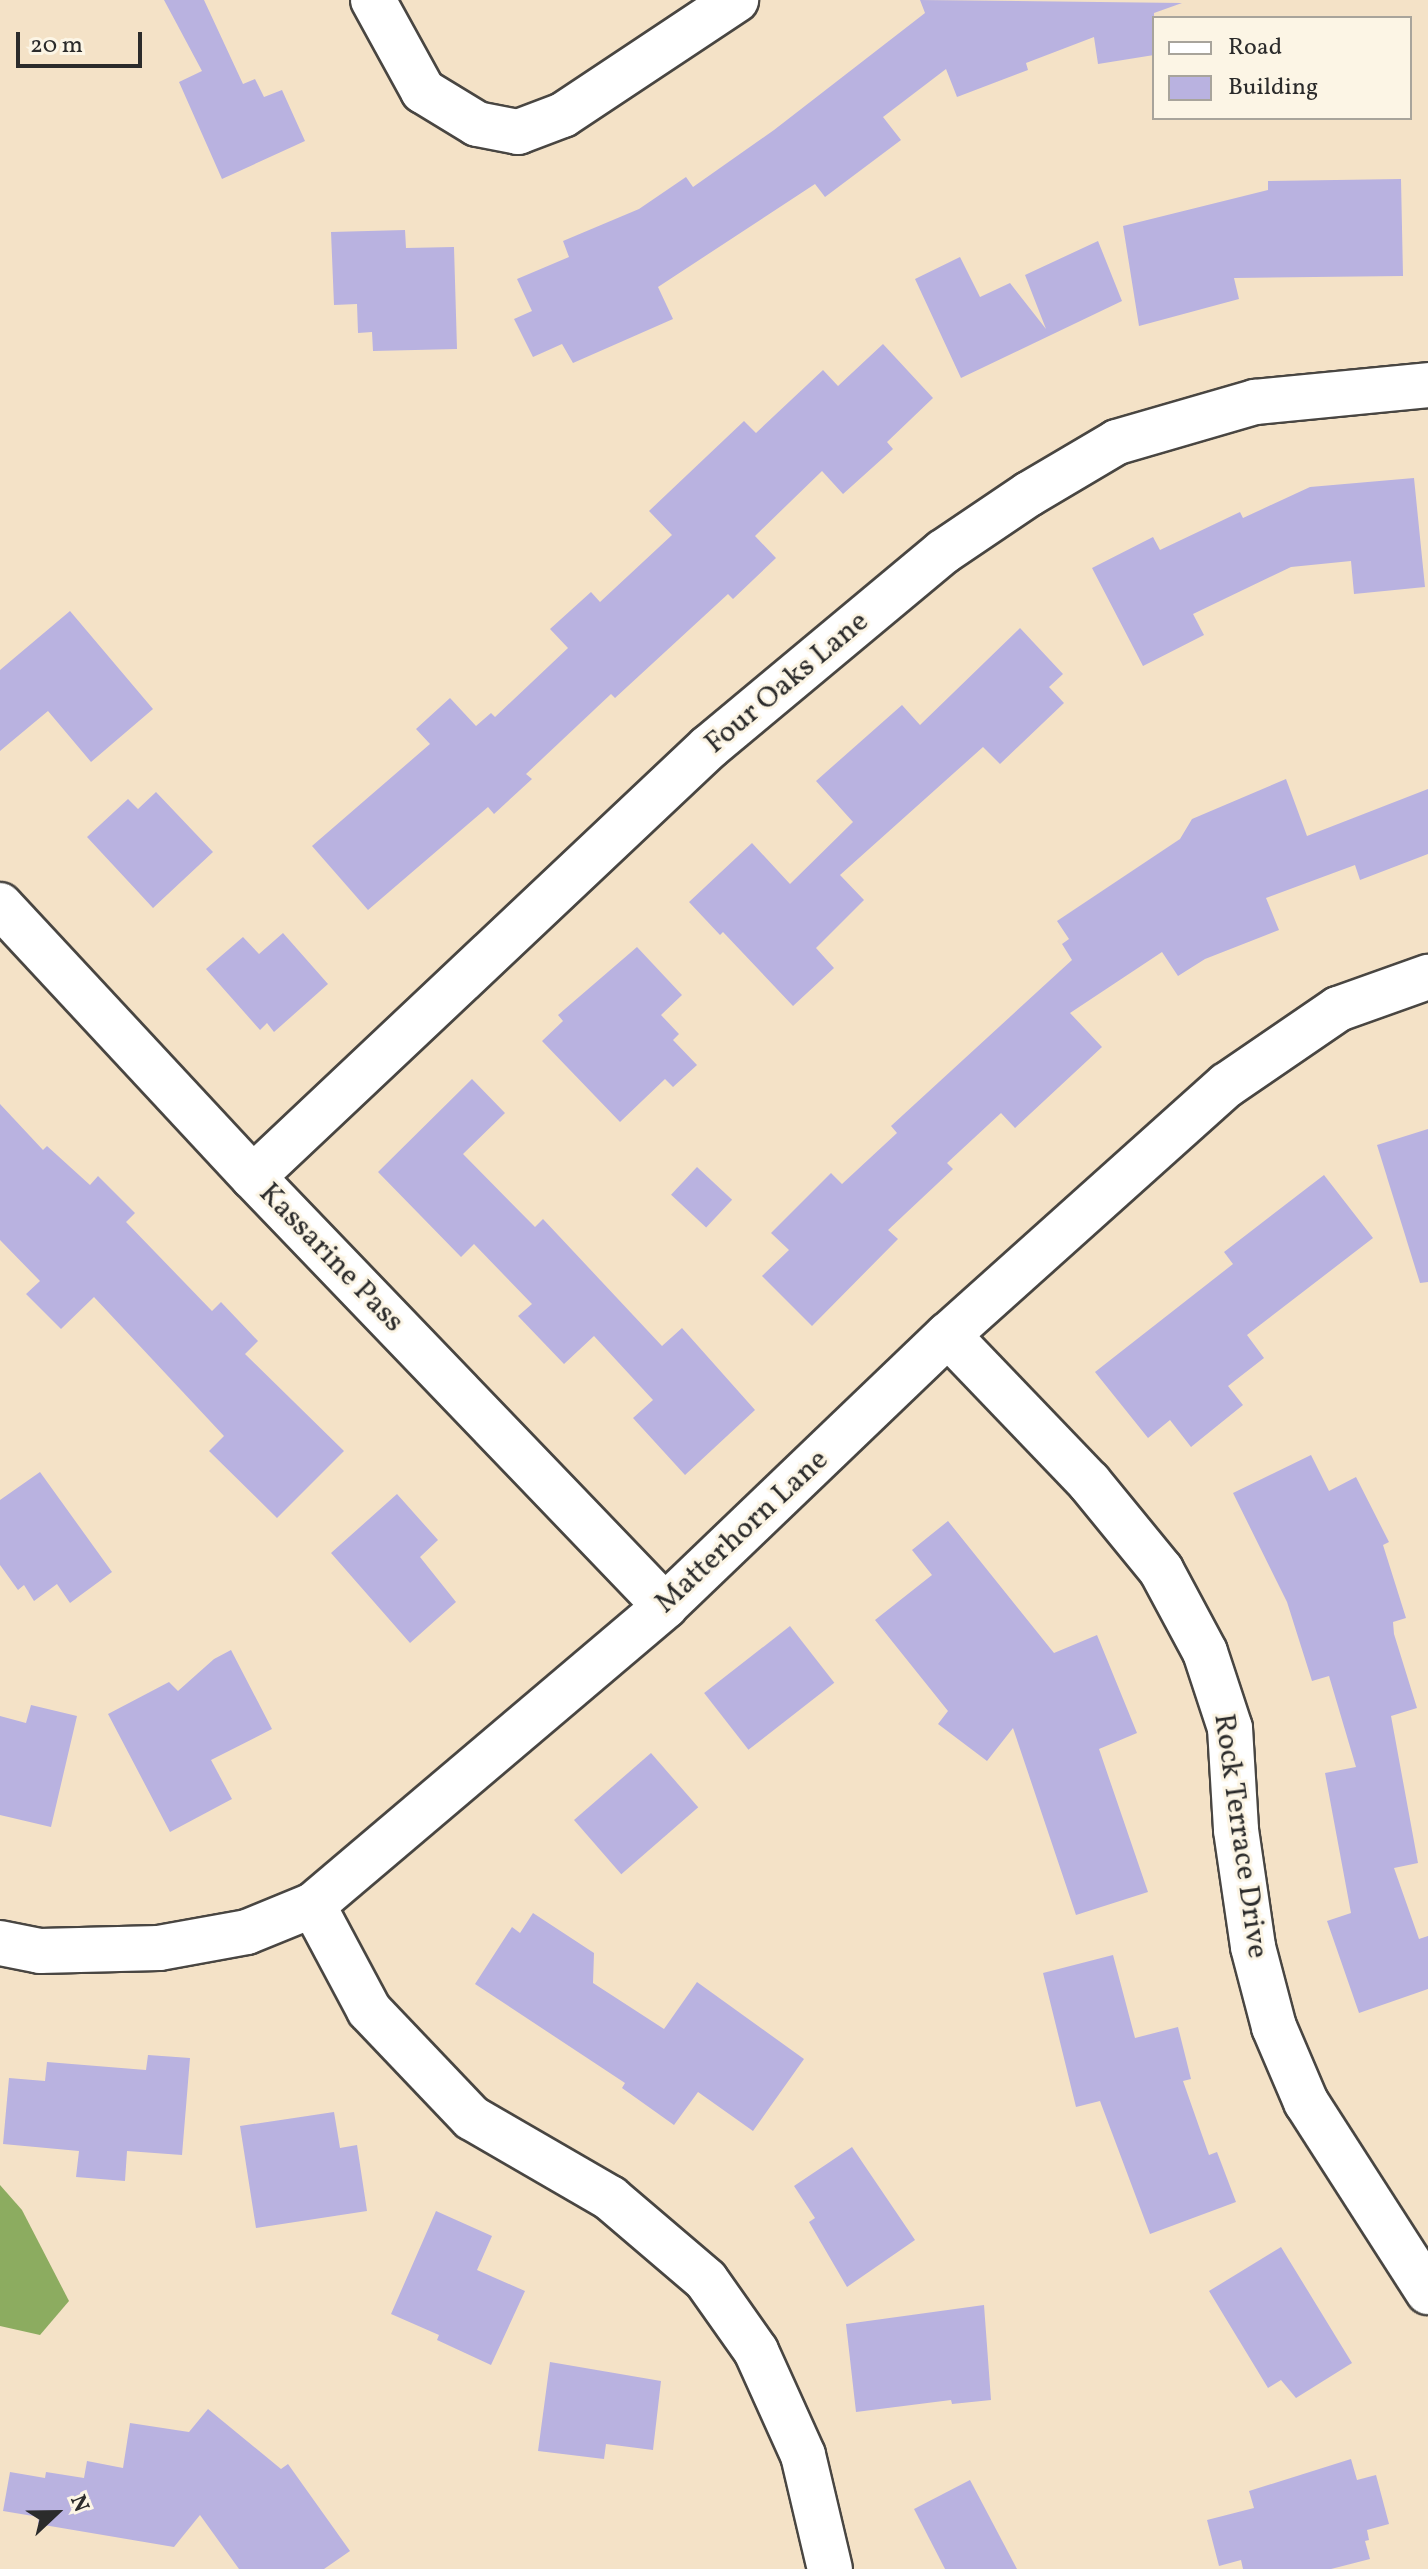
<!DOCTYPE html>
<style>
body{margin:0}
#map{position:relative;width:1428px;height:2569px;overflow:hidden;background:#f4e2c7;font-family:Vollkorn,serif}
div>[style]{position:absolute}
.forest>*{inset:0;background:#8cac60}
.building>*{inset:0;background:#b9b2e0;transform-origin:0 0}
.roads{filter:drop-shadow(2px 0 #494642) drop-shadow(-2px 0 #494642) drop-shadow(0 2px #494642) drop-shadow(0 -2px #494642)}
.minor>*{height:44px;margin:-22px;padding:0 22px;transform-origin:22px;border-radius:22px;background:#fff}
span{translate:-50% -50%;white-space:nowrap;text-align:center;line-height:1.15;-webkit-text-stroke:6px #fcf5e5;paint-order:stroke}
.street-label{font-size:30px;color:#2b2b2b}
.legend{position:absolute;left:1152px;top:16px;width:260px;height:104px;box-sizing:border-box;background:#fcf5e5;border:2px solid #a8a49b;margin:0;padding:10px 14px;list-style:none;font-size:24px;color:#2b2b2b}
.legend li{display:flex;align-items:center;gap:16px;height:40px}
.legend b{width:40px;border:2px solid #a8a49b}
.north{position:absolute;left:16px;top:2473px;width:80px;height:80px;-webkit-text-stroke:6px #fcf5e5;paint-order:stroke;rotate:68deg;font-size:22px;font-weight:700;line-height:32px;text-align:center;color:#2b2b2b}
.north::after{content:'';display:block;margin:auto;width:28px;height:36px;background:#2b2b2b;clip-path:polygon(50% 0,100% 100%,50% 72%,0 100%)}
.scale{position:absolute;left:16px;top:32px;width:126px;height:36px;box-sizing:border-box;border:4px solid #2b2b2b;border-top:0;padding-left:10px;font-size:24px;line-height:28px;white-space:nowrap;color:#2b2b2b;-webkit-text-stroke:6px #fcf5e5;paint-order:stroke}
</style>
<div id="map">
<div class="forest">
<i style="clip-path:polygon(0 2185px,22px 2210px,69px 2301px,40px 2335px,0 2326px)"></i>
</div>
<div class="building">
<i style="clip-path:polygon(164px 0,204px 0,243px 84px,255px 79px,264px 97px,282px 90px,305px 141px,222px 179px,179px 82px,202px 71px)"></i>
<i style="clip-path:polygon(920px 0,1182px 3px,1154px 13px,1154px 55px,1098px 64px,1094px 37px,1026px 63px,1028px 70px,957px 97px,946px 69px,883px 117px,901px 140px,825px 197px,815px 184px,658px 287px,673px 319px,573px 363px,562px 344px,533px 357px,514px 319px,532px 311px,517px 279px,569px 257px,563px 241px,639px 209px,686px 177px,693px 187px,774px 130px,925px 13px)"></i>
<i style="clip-path:polygon(1401px 179px,1403px 276px,1234px 278px,1239px 299px,1139px 326px,1123px 226px,1268px 190px,1268px 181px)"></i>
<i style="clip-path:polygon(405px 230px,406px 248px,454px 247px,457px 349px,373px 351px,372px 332px,358px 333px,357px 304px,334px 305px,331px 232px)"></i>
<i style="clip-path:polygon(1098px 241px,1122px 301px,961px 378px,915px 279px,960px 257px,980px 297px,1010px 283px,1046px 329px,1025px 275px)"></i>
<i style="clip-path:polygon(883px 344px,933px 398px,887px 442px,893px 449px,843px 494px,822px 471px,755px 536px,776px 558px,733px 599px,728px 594px,615px 698px,611px 694px,526px 774px,532px 779px,494px 814px,488px 807px,368px 910px,312px 846px,430px 744px,416px 729px,450px 698px,476px 726px,491px 713px,495px 717px,568px 648px,550px 629px,591px 592px,600px 602px,672px 535px,649px 511px,744px 421px,756px 433px,823px 370px,838px 386px)"></i>
<i style="clip-path:polygon(1414px 478px,1425px 587px,1354px 594px,1351px 561px,1291px 567px,1193px 614px,1204px 635px,1143px 666px,1092px 568px,1153px 537px,1160px 550px,1240px 512px,1243px 518px,1310px 487px)"></i>
<i style="clip-path:polygon(70px 611px,153px 709px,91px 762px,48px 711px,0 751px,0 670px)"></i>
<i style="clip-path:polygon(1020px 628px,1063px 674px,1049px 687px,1064px 703px,1000px 764px,983px 747px,840px 875px,864px 900px,816px 948px,834px 968px,793px 1006px,723px 932px,720px 935px,689px 902px,752px 843px,790px 884px,853px 822px,816px 781px,902px 705px,920px 725px)"></i>
<i style="clip-path:polygon(1286px 779px,1307px 836px,1428px 789px,1428px 854px,1360px 880px,1355px 865px,1266px 898px,1279px 930px,1205px 959px,1178px 976px,1162px 952px,1070px 1013px,1102px 1047px,1015px 1128px,1001px 1113px,947px 1163px,953px 1169px,888px 1230px,898px 1239px,812px 1326px,762px 1276px,789px 1250px,771px 1233px,831px 1173px,842px 1184px,897px 1133px,891px 1126px,1072px 960px,1062px 944px,1069px 939px,1057px 921px,1180px 839px,1192px 819px)"></i>
<i style="clip-path:polygon(156px 792px,213px 852px,153px 908px,87px 837px,128px 799px,138px 809px)"></i>
<i style="clip-path:polygon(283px 933px,328px 984px,274px 1032px,267px 1023px,260px 1030px,206px 969px,243px 937px,259px 954px)"></i>
<i style="clip-path:polygon(637px 947px,682px 995px,661px 1015px,679px 1034px,673px 1040px,697px 1065px,673px 1087px,665px 1079px,620px 1122px,542px 1041px,563px 1021px,558px 1015px)"></i>
<i style="clip-path:polygon(472px 1079px,505px 1113px,463px 1154px,535px 1227px,543px 1219px,662px 1346px,682px 1328px,755px 1410px,685px 1475px,633px 1418px,653px 1400px,594px 1336px,564px 1364px,518px 1316px,532px 1304px,474px 1244px,461px 1257px,378px 1172px)"></i>
<i style="clip-path:polygon(0 1104px,43px 1150px,47px 1146px,90px 1185px,98px 1176px,135px 1213px,126px 1222px,212px 1311px,221px 1302px,258px 1341px,245px 1354px,344px 1451px,277px 1518px,209px 1451px,224px 1436px,94px 1297px,61px 1329px,26px 1294px,40px 1281px,0 1240px)"></i>
<i style="clip-path:polygon(1428px 1129px,1428px 1282px,1420px 1283px,1377px 1145px)"></i>
<i style="left:697px;top:1167px;width:48px;height:38px;rotate:43deg"></i>
<i style="clip-path:polygon(1324px 1175px,1373px 1238px,1247px 1335px,1264px 1358px,1228px 1386px,1243px 1405px,1191px 1447px,1170px 1420px,1148px 1438px,1095px 1372px,1233px 1264px,1224px 1252px)"></i>
<i style="clip-path:polygon(1311px 1455px,1329px 1491px,1356px 1477px,1389px 1542px,1383px 1545px,1406px 1618px,1393px 1622px,1394px 1634px,1417px 1708px,1391px 1716px,1418px 1863px,1394px 1868px,1419px 1939px,1428px 1936px,1428px 1989px,1359px 2013px,1327px 1921px,1351px 1913px,1325px 1773px,1356px 1767px,1329px 1676px,1312px 1681px,1287px 1602px,1233px 1493px)"></i>
<i style="clip-path:polygon(40px 1472px,112px 1572px,70px 1603px,57px 1584px,34px 1601px,24px 1585px,18px 1590px,0 1565px,0 1500px)"></i>
<i style="clip-path:polygon(397px 1494px,438px 1540px,420px 1557px,456px 1602px,410px 1643px,331px 1553px)"></i>
<i style="clip-path:polygon(948px 1521px,1054px 1653px,1097px 1635px,1137px 1733px,1099px 1749px,1148px 1892px,1076px 1915px,1013px 1728px,987px 1761px,938px 1724px,948px 1711px,875px 1620px,932px 1575px,912px 1550px)"></i>
<i style="left:790px;top:1626px;width:72px;height:109px;rotate:52deg"></i>
<i style="clip-path:polygon(231px 1650px,272px 1729px,211px 1760px,232px 1799px,170px 1832px,108px 1714px,169px 1682px,178px 1691px,214px 1659px)"></i>
<i style="clip-path:polygon(31px 1705px,77px 1716px,51px 1827px,0 1815px,0 1716px,26px 1723px)"></i>
<i style="left:651px;top:1753px;width:72px;height:102px;rotate:49deg"></i>
<i style="clip-path:polygon(533px 1913px,594px 1953px,593px 1983px,664px 2029px,697px 1982px,804px 2059px,753px 2131px,698px 2092px,674px 2125px,622px 2088px,625px 2083px,475px 1984px,512px 1927px,520px 1933px)"></i>
<i style="clip-path:polygon(1113px 1955px,1135px 2038px,1178px 2027px,1191px 2079px,1183px 2081px,1209px 2155px,1217px 2152px,1236px 2202px,1150px 2234px,1100px 2101px,1076px 2107px,1043px 1973px)"></i>
<i style="clip-path:polygon(148px 2055px,190px 2058px,182px 2155px,127px 2151px,125px 2181px,76px 2177px,79px 2151px,3px 2144px,9px 2078px,45px 2081px,47px 2062px,146px 2070px)"></i>
<i style="clip-path:polygon(334px 2112px,340px 2148px,357px 2145px,367px 2211px,256px 2228px,240px 2126px)"></i>
<i style="clip-path:polygon(852px 2147px,915px 2240px,847px 2287px,809px 2222px,815px 2218px,794px 2186px)"></i>
<i style="clip-path:polygon(436px 2211px,492px 2236px,477px 2270px,525px 2291px,491px 2365px,437px 2340px,439px 2335px,391px 2314px)"></i>
<i style="clip-path:polygon(1281px 2247px,1352px 2363px,1296px 2398px,1281px 2380px,1268px 2388px,1209px 2291px)"></i>
<i style="clip-path:polygon(984px 2305px,991px 2400px,952px 2404px,951px 2400px,856px 2412px,846px 2324px)"></i>
<i style="clip-path:polygon(550px 2362px,661px 2381px,653px 2450px,606px 2444px,604px 2459px,538px 2451px)"></i>
<i style="clip-path:polygon(208px 2409px,281px 2469px,288px 2464px,350px 2551px,324px 2569px,239px 2569px,200px 2515px,174px 2547px,38px 2524px,39px 2517px,3px 2511px,10px 2472px,45px 2478px,46px 2472px,84px 2478px,87px 2461px,123px 2468px,130px 2423px,189px 2432px)"></i>
<i style="clip-path:polygon(1351px 2459px,1357px 2480px,1376px 2475px,1389px 2524px,1367px 2530px,1369px 2540px,1365px 2541px,1370px 2559px,1331px 2569px,1243px 2569px,1241px 2560px,1219px 2566px,1207px 2520px,1254px 2508px,1249px 2491px)"></i>
<i style="clip-path:polygon(970px 2480px,1017px 2569px,945px 2569px,914px 2509px)"></i>
</div>
<div class="roads">
<div class="minor">
<i style="left:373px;top:0;width:104px;rotate:61.2deg"></i>
<i style="left:423px;top:91px;width:63px;rotate:31.4deg"></i>
<i style="left:477px;top:124px;width:42px;rotate:11deg"></i>
<i style="left:518px;top:132px;width:48px;rotate:-20.7deg"></i>
<i style="left:563px;top:115px;width:208px;rotate:-33.6deg"></i>
<i style="left:0;top:905px;width:371px;rotate:47.1deg"></i>
<i style="left:253px;top:1177px;width:595px;rotate:46.16deg"></i>
<i style="left:253px;top:1177px;width:627px;rotate:-43.32deg"></i>
<i style="left:709px;top:747px;width:305px;rotate:-39.8deg"></i>
<i style="left:943px;top:552px;width:104px;rotate:-34deg"></i>
<i style="left:1029px;top:494px;width:102px;rotate:-30.6deg"></i>
<i style="left:1117px;top:442px;width:144px;rotate:-16.2deg"></i>
<i style="left:1255px;top:402px;width:174px;rotate:-5.6deg"></i>
<i style="left:948px;top:1335px;width:204px;rotate:46.2deg"></i>
<i style="left:1089px;top:1482px;width:114px;rotate:50.7deg"></i>
<i style="left:1161px;top:1570px;width:93px;rotate:61.8deg"></i>
<i style="left:1205px;top:1652px;width:80px;rotate:71.8deg"></i>
<i style="left:1230px;top:1728px;width:102px;rotate:86.6deg"></i>
<i style="left:1236px;top:1830px;width:118px;rotate:81.7deg"></i>
<i style="left:1253px;top:1947px;width:83px;rotate:75.3deg"></i>
<i style="left:1274px;top:2027px;width:82px;rotate:66.9deg"></i>
<i style="left:1306px;top:2102px;width:226px;rotate:57.3deg"></i>
<i style="left:313px;top:1905px;width:119px;rotate:61.9deg"></i>
<i style="left:369px;top:2010px;width:149px;rotate:46.4deg"></i>
<i style="left:472px;top:2118px;width:160px;rotate:30.1deg"></i>
<i style="left:610px;top:2198px;width:126px;rotate:40.5deg"></i>
<i style="left:706px;top:2280px;width:87px;rotate:54.8deg"></i>
<i style="left:756px;top:2351px;width:114px;rotate:65.7deg"></i>
<i style="left:803px;top:2455px;width:117px;rotate:76.7deg"></i>
<i style="left:0;top:1943px;width:41px;rotate:11.3deg"></i>
<i style="left:40px;top:1951px;width:119px;rotate:-1.4deg"></i>
<i style="left:159px;top:1948px;width:89px;rotate:-10.3deg"></i>
<i style="left:247px;top:1932px;width:71px;rotate:-22.2deg"></i>
<i style="left:313px;top:1905px;width:462px;rotate:-40.3deg"></i>
<i style="left:665px;top:1606px;width:392px;rotate:-43.8deg"></i>
<i style="left:948px;top:1335px;width:375px;rotate:-41.9deg"></i>
<i style="left:1227px;top:1085px;width:135px;rotate:-34.4deg"></i>
<i style="left:1338px;top:1009px;width:96px;rotate:-19.6deg"></i>
</div>
</div>
<div class="street-label">
<span style="left:787px;top:683px;rotate:-40deg">Four Oaks Lane</span>
<span style="left:331px;top:1258px;rotate:46deg">Kassarine Pass</span>
<span style="left:742px;top:1532px;rotate:-43deg">Matterhorn Lane</span>
<span style="left:1240px;top:1836px;rotate:82deg">Rock Terrace Drive</span>
</div>
<ul class="legend">
<li><b style="height:10px;background:#fff"></b>Road</li>
<li><b style="height:22px;background:#b9b2e0"></b>Building</li>
</ul>
<div class="north">N</div>
<div class="scale">20 m</div>
</div>
